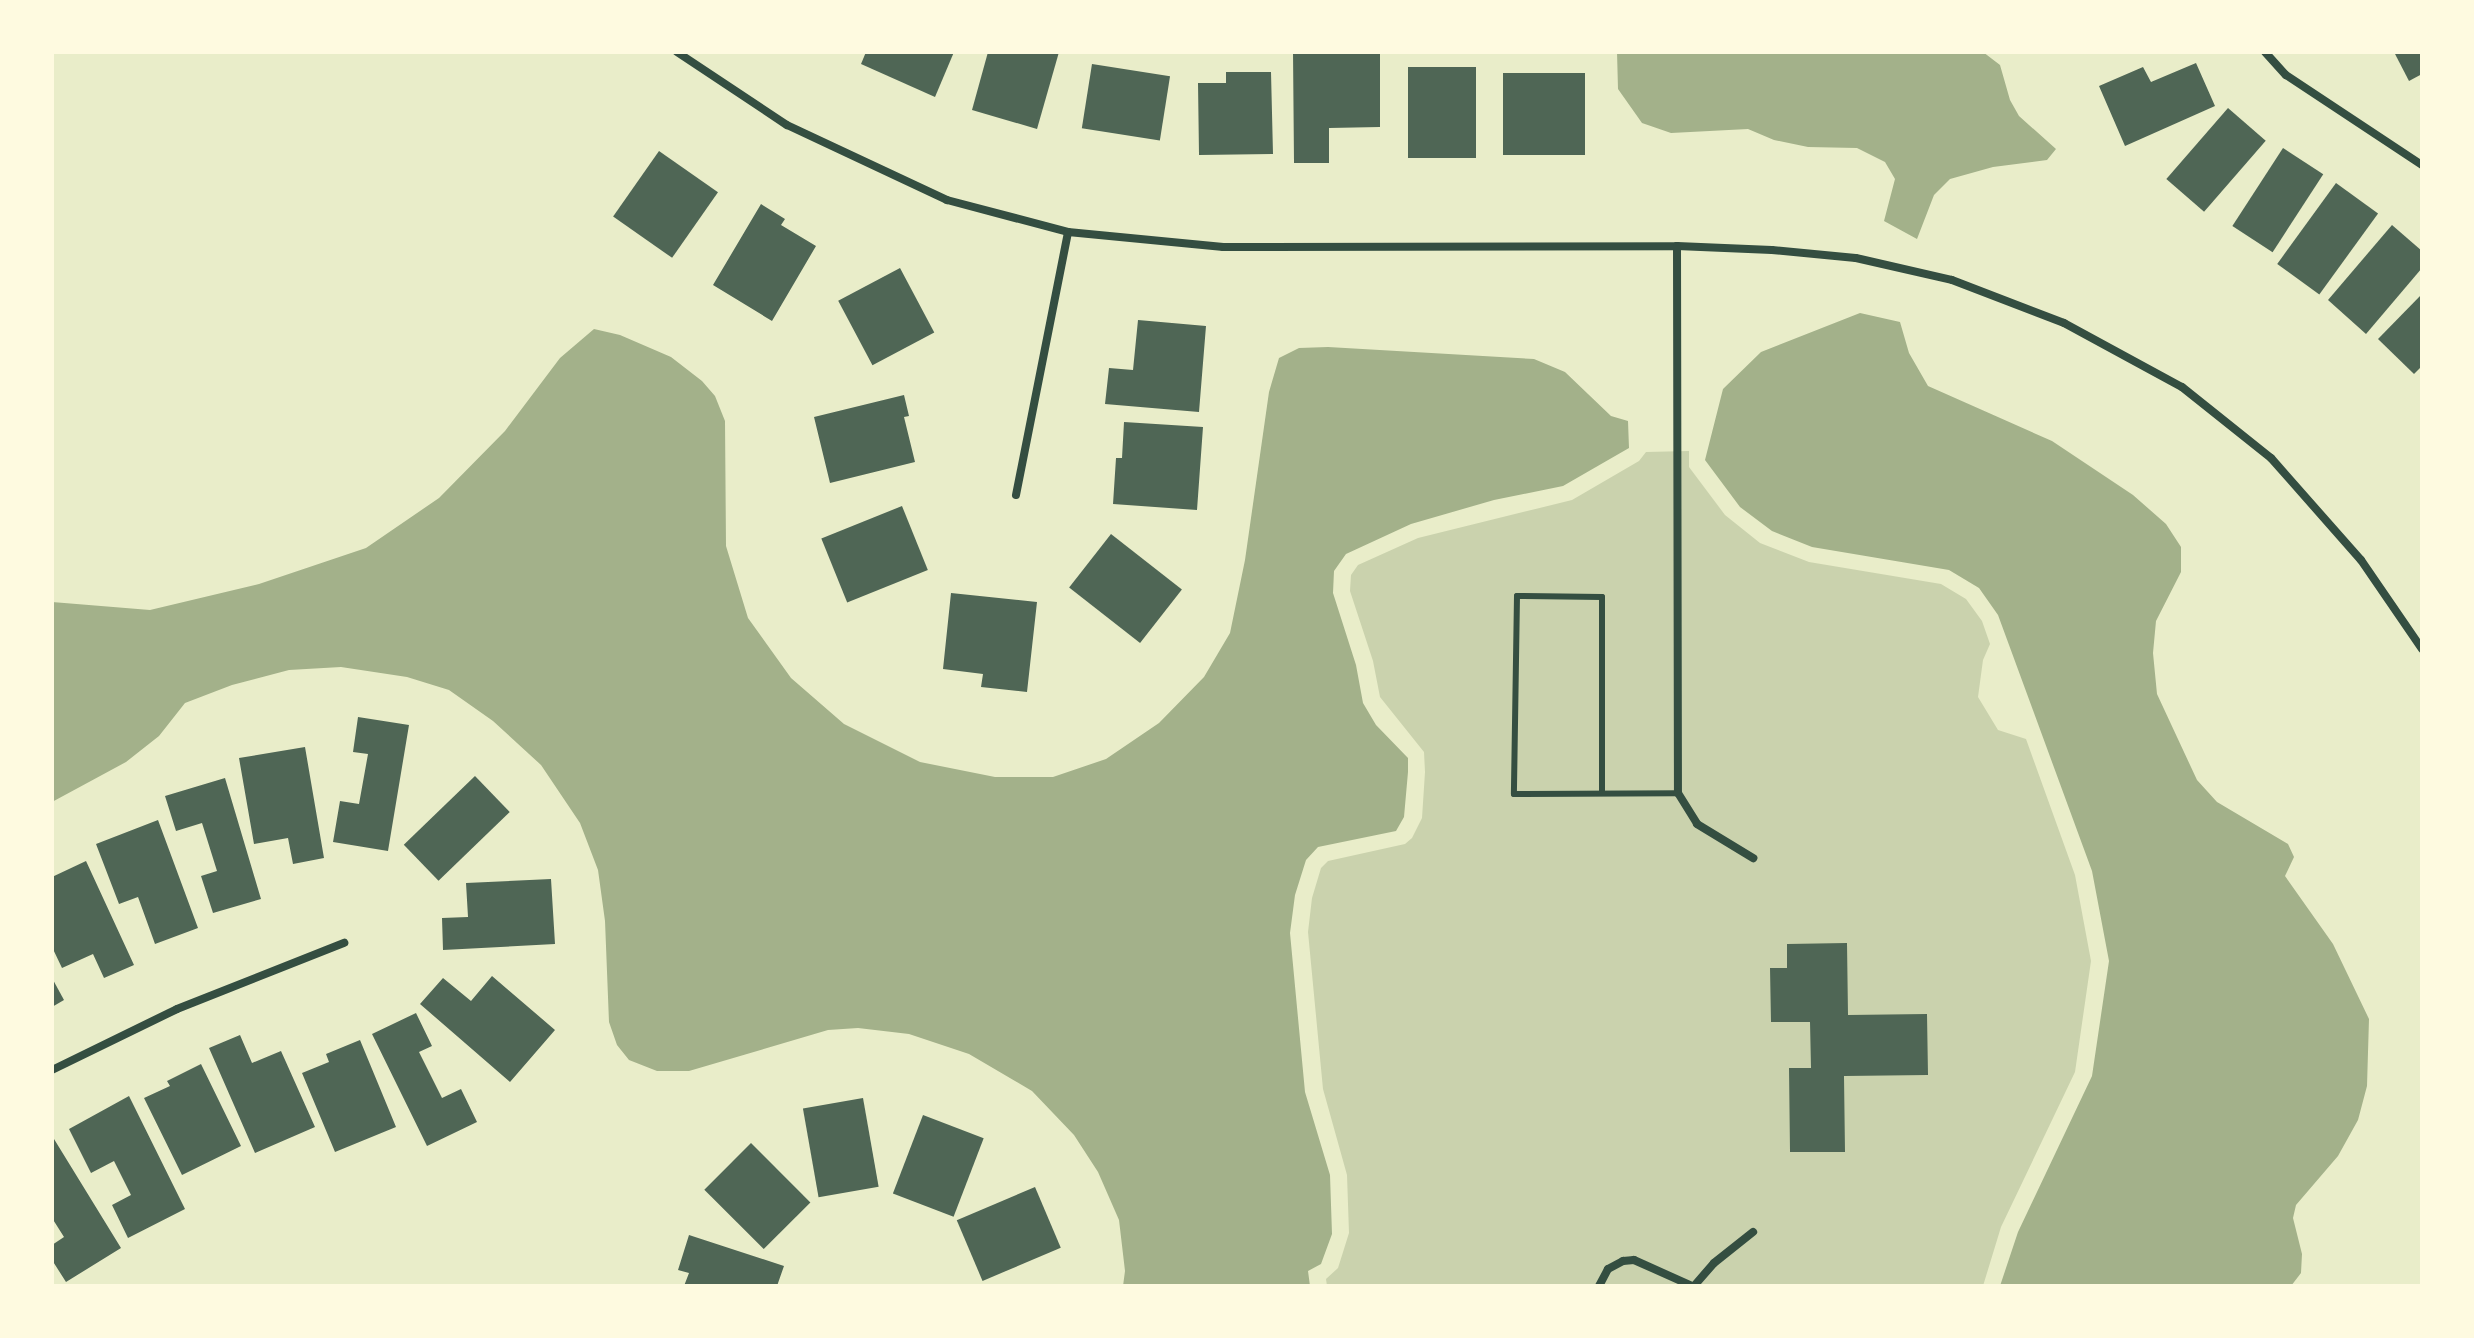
<!DOCTYPE html>
<style>
body{margin:0}
#map{position:relative;width:2474px;height:1338px;overflow:hidden;background:#e9edc9;font-family:"DejaVu Sans",sans-serif}
div>[style]{position:absolute}
.green>*{inset:0;background:#cad2ad}
.water>*{inset:0;background:#a3b18a}
.building>*{inset:0;background:#4f6655;transform-origin:0 0}
.service>*{height:6px;margin:-3px;padding:0 3px;transform-origin:3px;border-radius:3px;background:#344e41}
.minor>*{height:8px;margin:-4px;padding:0 4px;transform-origin:4px;border-radius:4px;background:#344e41}
span{translate:-50% -50%;white-space:nowrap;text-align:center;line-height:1.15;-webkit-text-stroke:7px #fefae0;paint-order:stroke}
.frame{position:absolute;inset:0;border:54px solid #fefae0;pointer-events:none}
</style>
<div id="map">
<div class="green">
<i style="clip-path:polygon(1689px 451px,1689px 467px,1725px 515px,1760px 543px,1809px 562px,1941px 584px,1966px 599px,1982px 621px,1990px 644px,1983px 660px,1978px 697px,1998px 730px,2026px 739px,2075px 875px,2091px 961px,2075px 1072px,2001px 1227px,1983px 1286px,1327px 1286px,1326px 1279px,1338px 1268px,1349px 1233px,1347px 1175px,1323px 1089px,1308px 932px,1312px 898px,1321px 868px,1328px 861px,1405px 844px,1412px 838px,1422px 818px,1425px 772px,1424px 752px,1380px 697px,1373px 661px,1350px 591px,1351px 575px,1358px 565px,1418px 538px,1572px 500px,1639px 461px,1646px 452px)"></i>
</div>
<div class="water">
<i style="clip-path:polygon(1617px 52px,1983px 52px,2000px 65px,2010px 100px,2019px 116px,2056px 149px,2047px 160px,1993px 167px,1950px 179px,1934px 195px,1917px 239px,1884px 221px,1895px 179px,1885px 162px,1857px 148px,1808px 147px,1774px 140px,1748px 129px,1671px 133px,1642px 123px,1618px 89px)"></i>
<i style="clip-path:polygon(1860px 313px,1900px 322px,1909px 353px,1928px 386px,2052px 441px,2133px 495px,2166px 524px,2181px 547px,2181px 572px,2156px 621px,2153px 653px,2157px 694px,2197px 780px,2217px 802px,2288px 844px,2294px 857px,2285px 876px,2333px 944px,2369px 1019px,2367px 1086px,2358px 1120px,2338px 1156px,2296px 1205px,2293px 1218px,2302px 1254px,2301px 1273px,2291px 1286px,2000px 1286px,2018px 1232px,2092px 1076px,2109px 961px,2092px 871px,1998px 615px,1979px 588px,1949px 570px,1812px 547px,1772px 531px,1740px 507px,1705px 460px,1723px 389px,1761px 352px)"></i>
<i style="clip-path:polygon(594px 329px,620px 335px,671px 357px,702px 381px,715px 396px,725px 421px,726px 546px,748px 618px,791px 678px,844px 724px,920px 762px,995px 777px,1053px 777px,1106px 759px,1159px 723px,1204px 677px,1230px 633px,1245px 560px,1269px 392px,1279px 358px,1299px 348px,1328px 347px,1534px 359px,1565px 372px,1611px 416px,1628px 421px,1629px 448px,1563px 486px,1494px 500px,1411px 524px,1346px 554px,1334px 571px,1333px 593px,1356px 665px,1363px 703px,1376px 725px,1408px 758px,1408px 772px,1404px 817px,1396px 831px,1318px 847px,1306px 860px,1295px 895px,1290px 933px,1305px 1092px,1330px 1175px,1332px 1234px,1321px 1264px,1308px 1271px,1310px 1286px,1123px 1286px,1125px 1271px,1119px 1220px,1098px 1172px,1074px 1135px,1032px 1091px,969px 1054px,909px 1034px,858px 1028px,828px 1030px,689px 1071px,657px 1071px,629px 1060px,617px 1045px,609px 1022px,605px 921px,598px 870px,580px 823px,541px 765px,493px 721px,449px 690px,407px 677px,341px 667px,289px 670px,232px 685px,185px 703px,159px 736px,126px 762px,52px 802px,52px 602px,150px 610px,259px 584px,366px 548px,439px 498px,505px 431px,560px 358px)"></i>
</div>
<div class="building">
<i style="clip-path:polygon(866px 52px,954px 52px,935px 97px,861px 64px)"></i>
<i style="clip-path:polygon(988px 52px,1059px 52px,1037px 129px,972px 110px)"></i>
<i style="clip-path:polygon(1293px 52px,1380px 52px,1380px 127px,1329px 128px,1329px 163px,1294px 163px)"></i>
<i style="clip-path:polygon(2394px 52px,2422px 52px,2422px 74px,2409px 81px)"></i>
<i style="clip-path:polygon(2196px 63px,2215px 106px,2125px 146px,2099px 86px,2143px 67px,2151px 82px)"></i>
<i style="left:1092px;top:64px;width:79px;height:65px;rotate:9deg"></i>
<i style="left:1408px;top:67px;width:68px;height:91px"></i>
<i style="clip-path:polygon(1226px 72px,1271px 72px,1273px 154px,1199px 155px,1198px 83px,1226px 83px)"></i>
<i style="left:1585px;top:73px;width:82px;height:82px;rotate:90deg"></i>
<i style="left:2228px;top:108px;width:50px;height:94px;rotate:41deg"></i>
<i style="left:2283px;top:148px;width:48px;height:93px;rotate:33deg"></i>
<i style="left:659px;top:151px;width:72px;height:80px;rotate:35deg"></i>
<i style="left:2336px;top:183px;width:52px;height:100px;rotate:36deg"></i>
<i style="clip-path:polygon(761px 204px,785px 219px,781px 225px,816px 246px,772px 321px,713px 285px)"></i>
<i style="clip-path:polygon(2392px 225px,2422px 251px,2422px 268px,2366px 334px,2328px 300px)"></i>
<i style="left:900px;top:268px;width:73px;height:70px;rotate:62deg"></i>
<i style="clip-path:polygon(2422px 294px,2422px 366px,2414px 374px,2378px 339px)"></i>
<i style="clip-path:polygon(1138px 320px,1206px 326px,1199px 412px,1105px 404px,1109px 368px,1133px 370px)"></i>
<i style="clip-path:polygon(904px 395px,909px 416px,904px 417px,915px 462px,830px 483px,814px 417px)"></i>
<i style="clip-path:polygon(1124px 422px,1203px 427px,1197px 510px,1113px 504px,1116px 458px,1122px 458px)"></i>
<i style="left:902px;top:506px;width:69px;height:87px;rotate:68deg"></i>
<i style="left:1111px;top:534px;width:90px;height:68px;rotate:38deg"></i>
<i style="clip-path:polygon(951px 593px,1037px 602px,1027px 692px,981px 687px,983px 674px,943px 669px)"></i>
<i style="clip-path:polygon(358px 717px,409px 725px,388px 851px,333px 842px,340px 801px,359px 804px,368px 754px,353px 752px)"></i>
<i style="clip-path:polygon(305px 747px,324px 858px,293px 864px,288px 838px,254px 844px,239px 758px)"></i>
<i style="left:475px;top:776px;width:50px;height:99px;rotate:46deg"></i>
<i style="clip-path:polygon(225px 778px,261px 899px,213px 913px,201px 876px,217px 871px,202px 823px,176px 831px,165px 796px)"></i>
<i style="clip-path:polygon(158px 820px,198px 928px,155px 944px,138px 897px,119px 904px,96px 844px)"></i>
<i style="clip-path:polygon(86px 861px,134px 965px,104px 978px,93px 954px,62px 968px,52px 947px,52px 877px)"></i>
<i style="clip-path:polygon(551px 879px,555px 944px,443px 950px,442px 918px,468px 917px,466px 883px)"></i>
<i style="clip-path:polygon(1847px 943px,1848px 1015px,1927px 1014px,1928px 1075px,1844px 1076px,1845px 1152px,1790px 1152px,1789px 1068px,1811px 1068px,1810px 1022px,1771px 1022px,1770px 968px,1787px 968px,1787px 944px)"></i>
<i style="clip-path:polygon(492px 976px,555px 1030px,510px 1082px,420px 1004px,443px 978px,471px 1001px)"></i>
<i style="clip-path:polygon(52px 978px,64px 1000px,52px 1007px)"></i>
<i style="clip-path:polygon(416px 1013px,432px 1046px,419px 1052px,442px 1098px,461px 1089px,477px 1122px,427px 1146px,372px 1034px)"></i>
<i style="clip-path:polygon(240px 1035px,252px 1063px,281px 1051px,315px 1127px,255px 1153px,209px 1048px)"></i>
<i style="clip-path:polygon(360px 1040px,396px 1127px,335px 1152px,302px 1073px,329px 1062px,326px 1054px)"></i>
<i style="clip-path:polygon(201px 1064px,241px 1146px,182px 1175px,144px 1098px,170px 1086px,167px 1081px)"></i>
<i style="clip-path:polygon(129px 1096px,185px 1209px,128px 1238px,112px 1205px,131px 1195px,114px 1161px,91px 1173px,69px 1129px)"></i>
<i style="left:863px;top:1098px;width:90px;height:61px;rotate:80deg"></i>
<i style="left:923px;top:1115px;width:65px;height:84px;rotate:21deg"></i>
<i style="clip-path:polygon(54px 1139px,121px 1248px,66px 1282px,52px 1260px,52px 1245px,64px 1237px,52px 1218px)"></i>
<i style="left:751px;top:1143px;width:84px;height:66px;rotate:45deg"></i>
<i style="left:1035px;top:1187px;width:66px;height:85px;rotate:67deg"></i>
<i style="clip-path:polygon(689px 1235px,784px 1266px,777px 1286px,684px 1286px,689px 1273px,678px 1270px)"></i>
</div>
<div class="service">
<i style="left:1602px;top:793px;width:196px;rotate:-90deg"></i>
<i style="left:1602px;top:597px;width:85px;rotate:-179.3deg"></i>
<i style="left:1517px;top:596px;width:198px;rotate:90.9deg"></i>
<i style="left:1514px;top:794px;width:164px;rotate:-0.3deg"></i>
</div>
<div class="minor">
<i style="left:677px;top:52px;width:132px;rotate:33.6deg"></i>
<i style="left:787px;top:125px;width:177px;rotate:25.1deg"></i>
<i style="left:947px;top:200px;width:125px;rotate:14.8deg"></i>
<i style="left:1068px;top:232px;width:156px;rotate:5.5deg"></i>
<i style="left:1223px;top:247px;width:454px;rotate:-0.1deg"></i>
<i style="left:1677px;top:246px;width:95px;rotate:2.4deg"></i>
<i style="left:1772px;top:250px;width:84px;rotate:5.4deg"></i>
<i style="left:1856px;top:258px;width:98px;rotate:12.9deg"></i>
<i style="left:1952px;top:280px;width:120px;rotate:21deg"></i>
<i style="left:2064px;top:323px;width:134px;rotate:28.5deg"></i>
<i style="left:2182px;top:387px;width:114px;rotate:38.6deg"></i>
<i style="left:2271px;top:458px;width:136px;rotate:48.6deg"></i>
<i style="left:2361px;top:560px;width:108px;rotate:55.6deg"></i>
<i style="left:2265px;top:52px;width:31px;rotate:48deg"></i>
<i style="left:2286px;top:75px;width:163px;rotate:33.5deg"></i>
<i style="left:1677px;top:246px;width:547px;rotate:89.9deg"></i>
<i style="left:1678px;top:793px;width:36px;rotate:58deg"></i>
<i style="left:1697px;top:824px;width:66px;rotate:31.3deg"></i>
<i style="left:1016px;top:495px;width:268px;rotate:-78.8deg"></i>
<i style="left:52px;top:1070px;width:139px;rotate:-26deg"></i>
<i style="left:177px;top:1009px;width:180px;rotate:-21.6deg"></i>
<i style="left:1599px;top:1286px;width:19px;rotate:-62deg"></i>
<i style="left:1608px;top:1269px;width:17px;rotate:-28deg"></i>
<i style="left:1623px;top:1261px;width:11px;rotate:-5deg"></i>
<i style="left:1634px;top:1260px;width:64px;rotate:24.1deg"></i>
<i style="left:1694px;top:1286px;width:30px;rotate:-49deg"></i>
<i style="left:1714px;top:1263px;width:50px;rotate:-38.5deg"></i>
</div>
<div class="frame"></div>
</div>
